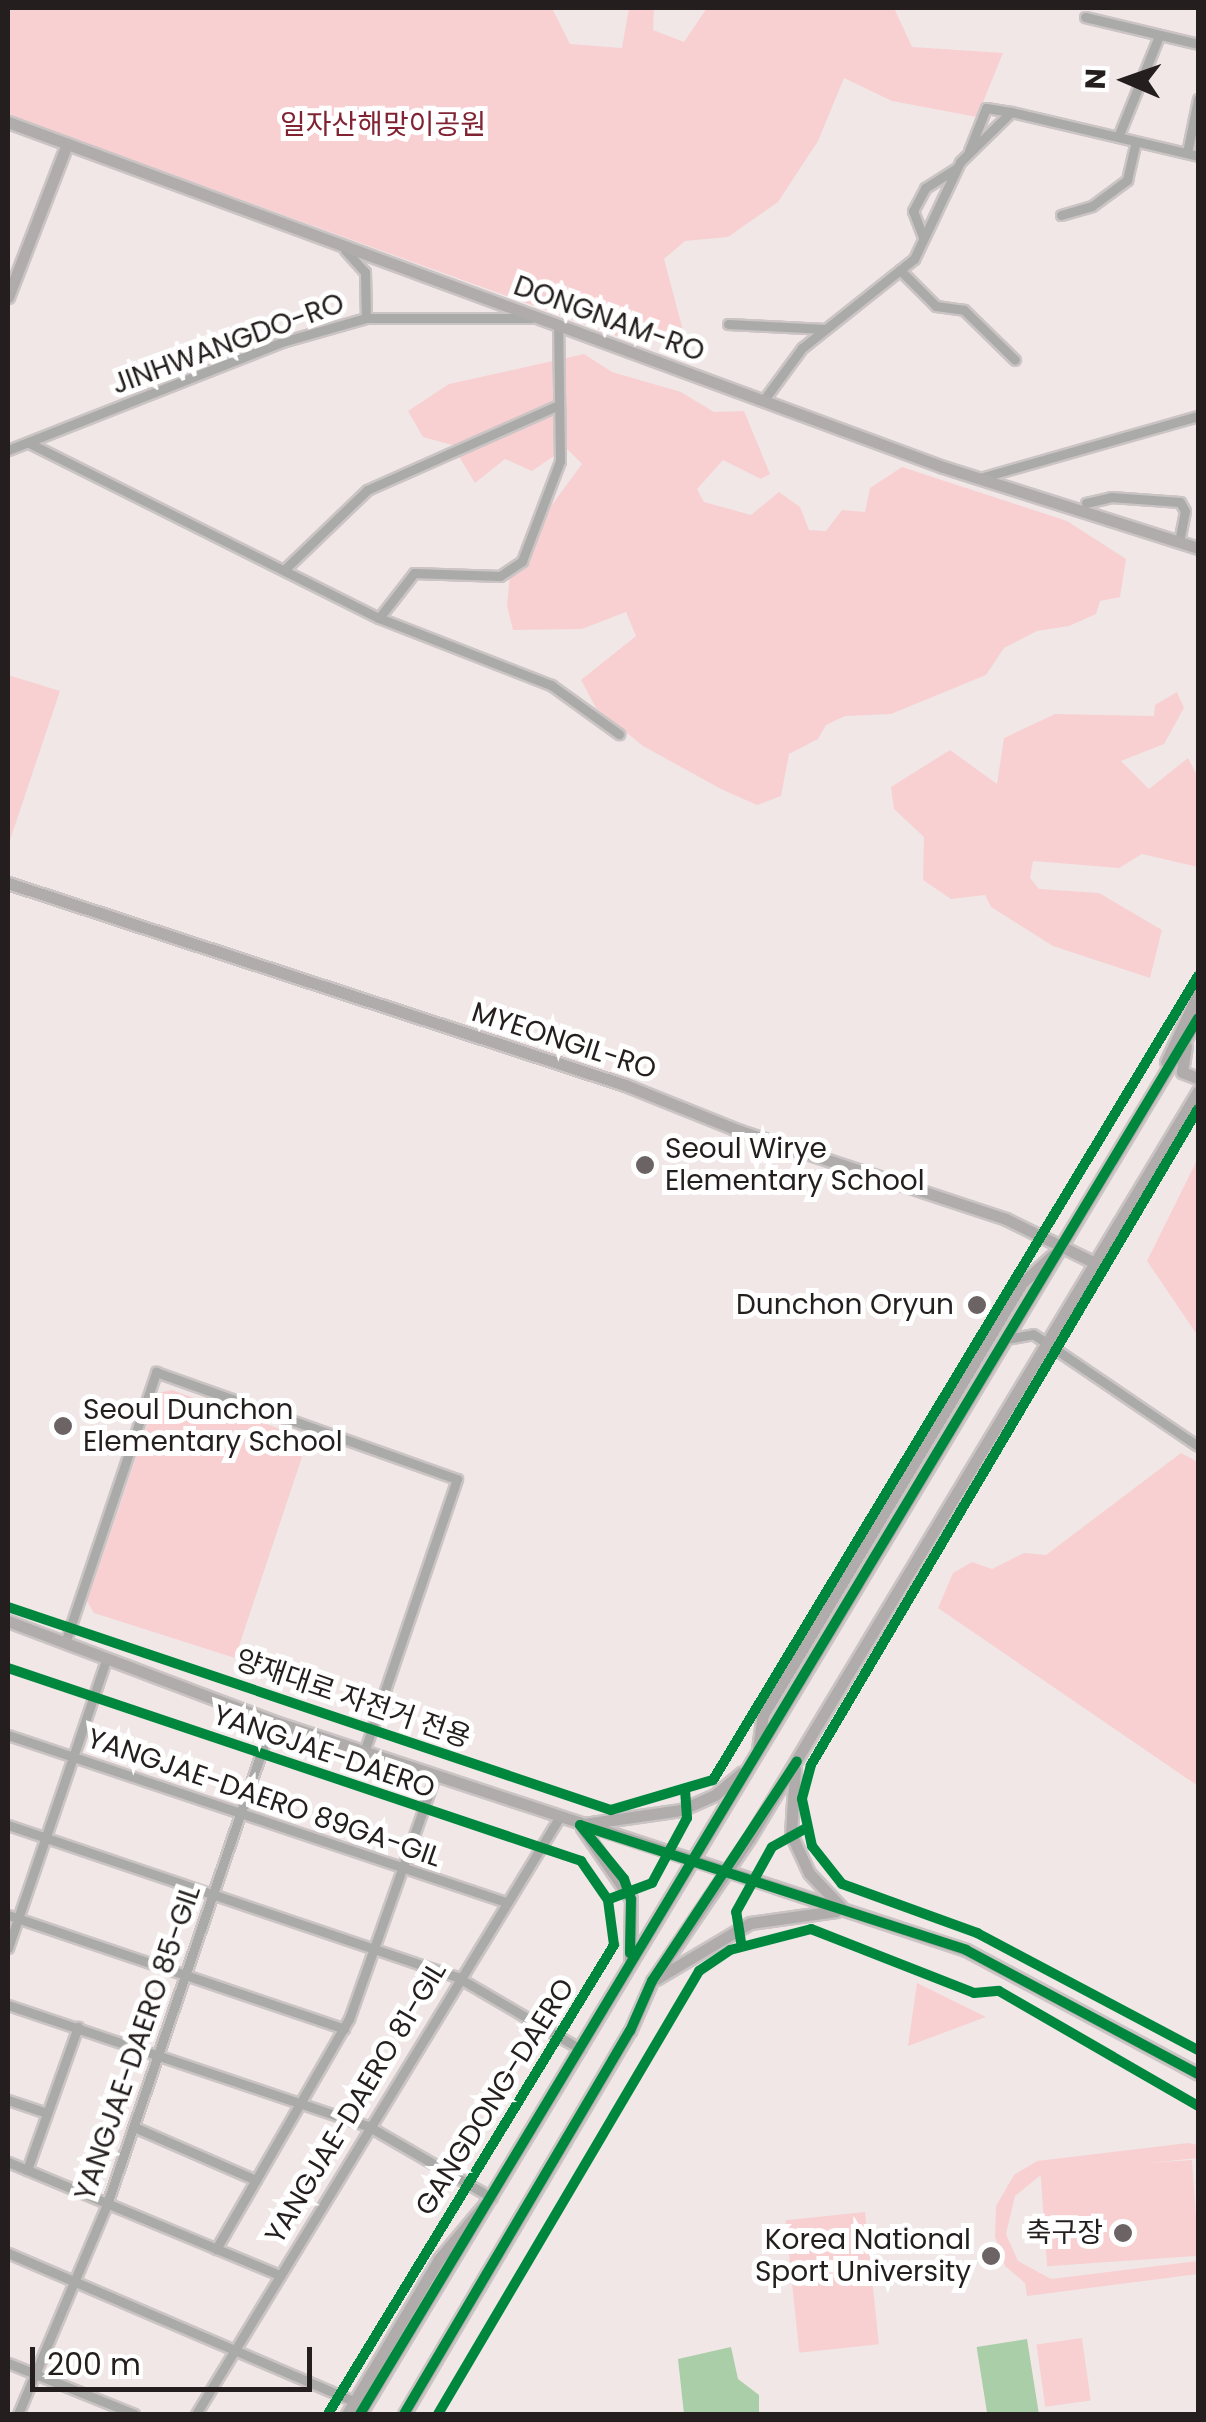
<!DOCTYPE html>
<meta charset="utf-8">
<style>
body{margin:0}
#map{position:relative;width:1206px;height:2422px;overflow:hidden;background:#f1e7e7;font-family:Poppins,"Noto Sans KR",sans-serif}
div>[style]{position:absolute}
.green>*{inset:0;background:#f8d0d2;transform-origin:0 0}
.water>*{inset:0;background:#aacea8;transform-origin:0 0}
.roads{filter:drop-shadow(2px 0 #cbc4c4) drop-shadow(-2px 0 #cbc4c4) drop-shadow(0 2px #cbc4c4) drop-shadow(0 -2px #cbc4c4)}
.minor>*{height:9px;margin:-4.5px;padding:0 4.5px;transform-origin:4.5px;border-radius:4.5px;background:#aaaaa9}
.major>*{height:11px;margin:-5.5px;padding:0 5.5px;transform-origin:5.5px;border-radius:5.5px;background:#afacab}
.cycleway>*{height:10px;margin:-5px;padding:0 5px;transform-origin:5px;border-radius:5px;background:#00873e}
.dots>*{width:28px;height:28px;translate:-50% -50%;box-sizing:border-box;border:5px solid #fff;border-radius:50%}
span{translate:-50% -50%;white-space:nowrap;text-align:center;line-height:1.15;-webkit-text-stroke:10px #fff;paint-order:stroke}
.park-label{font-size:28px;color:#802332}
.street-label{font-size:28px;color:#241e1e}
.poi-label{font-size:28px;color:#241e1e}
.left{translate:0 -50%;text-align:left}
.right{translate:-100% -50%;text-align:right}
.frame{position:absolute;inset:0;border:10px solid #241e1e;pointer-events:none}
.north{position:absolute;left:1076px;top:30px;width:100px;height:100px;-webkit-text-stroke:8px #fff;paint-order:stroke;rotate:272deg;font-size:28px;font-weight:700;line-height:40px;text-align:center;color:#241e1e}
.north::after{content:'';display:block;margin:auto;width:35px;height:45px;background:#241e1e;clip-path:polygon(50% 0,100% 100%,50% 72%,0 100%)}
.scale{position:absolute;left:30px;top:2347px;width:282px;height:45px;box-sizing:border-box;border:5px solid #241e1e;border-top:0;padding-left:12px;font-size:30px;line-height:35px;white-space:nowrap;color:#241e1e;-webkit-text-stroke:8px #fff;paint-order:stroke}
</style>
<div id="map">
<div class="green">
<i style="clip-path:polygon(8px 8px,552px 8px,570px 44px,622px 48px,629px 8px,654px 8px,653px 30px,684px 42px,707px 8px,894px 8px,912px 47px,1003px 53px,977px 117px,892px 101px,844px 78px,818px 141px,778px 202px,728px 237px,685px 241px,664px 259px,685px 338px,661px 343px,644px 338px,644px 346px,8px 115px)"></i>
<i style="clip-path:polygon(584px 354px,612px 372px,681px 392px,714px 412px,744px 411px,770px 474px,761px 479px,723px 460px,697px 489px,704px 502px,751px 515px,779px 492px,800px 507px,809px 530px,826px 531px,842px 510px,865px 512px,870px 488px,902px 467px,1067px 521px,1126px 559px,1120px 597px,1100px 601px,1096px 614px,1069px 626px,1037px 631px,1004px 648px,986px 675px,891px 714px,845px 716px,826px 725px,818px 739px,789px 754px,781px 796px,757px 805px,721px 789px,643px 746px,596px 708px,581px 680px,636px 636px,626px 612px,582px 629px,513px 630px,507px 606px,510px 574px,532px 554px,545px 514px,582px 464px,566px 448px,532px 471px,505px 459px,475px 483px,452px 445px,423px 437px,408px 411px,449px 384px)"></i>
<i style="clip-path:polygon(8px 675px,60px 691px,8px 846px)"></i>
<i style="clip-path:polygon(1177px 692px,1184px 708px,1164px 744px,1121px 761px,1149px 789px,1188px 758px,1198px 777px,1198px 867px,1142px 854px,1119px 868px,1033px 861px,1030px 878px,1039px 889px,1099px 893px,1162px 930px,1150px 978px,1053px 946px,991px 907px,985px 895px,951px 899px,923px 880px,924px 837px,894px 809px,891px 787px,950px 750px,997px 784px,1004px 738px,1055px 714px,1154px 716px,1155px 705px)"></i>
<i style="clip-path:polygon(1198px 1158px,1198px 1336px,1147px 1261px)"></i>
<i style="clip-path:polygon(172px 1390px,308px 1439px,235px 1658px,94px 1613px,87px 1601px,158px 1393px)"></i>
<i style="clip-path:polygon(1181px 1453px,1198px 1462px,1198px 1786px,938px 1608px,953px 1573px,972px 1562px,992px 1569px,1024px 1553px,1046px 1555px)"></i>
<i style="clip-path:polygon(917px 1983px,986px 2017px,908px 2046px)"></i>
<i style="clip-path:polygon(1188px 2143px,1198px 2145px,1198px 2158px,1042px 2174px,1015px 2196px,1006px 2234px,1018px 2261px,1051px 2279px,1198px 2261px,1198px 2274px,1027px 2296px,1025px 2283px,1005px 2266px,995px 2237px,996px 2206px,1014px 2175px,1037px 2161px)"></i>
<i style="left:1192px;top:2160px;width:96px;height:152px;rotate:86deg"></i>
<i style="left:865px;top:2212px;width:133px;height:80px;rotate:84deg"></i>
<i style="left:1082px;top:2338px;width:63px;height:46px;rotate:82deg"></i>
</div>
<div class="water">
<i style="left:1027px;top:2339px;width:76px;height:51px;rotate:81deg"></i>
<i style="clip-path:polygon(731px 2347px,738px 2379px,759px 2395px,759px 2414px,684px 2414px,678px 2359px)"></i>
</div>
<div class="roads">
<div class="minor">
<i style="left:1085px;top:17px;width:116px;rotate:13.4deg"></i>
<i style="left:1118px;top:137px;width:109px;rotate:-67.9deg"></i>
<i style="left:969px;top:151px;width:46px;rotate:-68.4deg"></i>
<i style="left:986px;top:108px;width:25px;rotate:9deg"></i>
<i style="left:1187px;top:153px;width:55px;rotate:-78.5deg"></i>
<i style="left:1061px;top:215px;width:32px;rotate:-16deg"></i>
<i style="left:1092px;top:206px;width:44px;rotate:-36.6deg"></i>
<i style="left:1127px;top:180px;width:39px;rotate:-77deg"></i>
<i style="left:923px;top:237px;width:28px;rotate:-111deg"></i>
<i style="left:913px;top:211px;width:26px;rotate:-62deg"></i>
<i style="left:925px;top:188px;width:36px;rotate:-32deg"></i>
<i style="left:345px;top:250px;width:30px;rotate:48deg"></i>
<i style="left:365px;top:272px;width:46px;rotate:88.8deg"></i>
<i style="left:900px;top:270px;width:51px;rotate:45deg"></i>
<i style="left:936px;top:306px;width:28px;rotate:8deg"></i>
<i style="left:964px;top:310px;width:71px;rotate:44.4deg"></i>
<i style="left:728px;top:324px;width:97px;rotate:3deg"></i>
<i style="left:763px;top:401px;width:66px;rotate:-53.7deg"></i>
<i style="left:802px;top:348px;width:143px;rotate:-38.5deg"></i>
<i style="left:914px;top:259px;width:107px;rotate:-64.6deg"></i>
<i style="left:960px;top:162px;width:71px;rotate:-44.4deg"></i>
<i style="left:1011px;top:112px;width:192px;rotate:13.2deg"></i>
<i style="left:29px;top:443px;width:391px;rotate:26.6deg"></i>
<i style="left:379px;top:618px;width:185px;rotate:21.3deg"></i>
<i style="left:551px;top:685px;width:84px;rotate:35.8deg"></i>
<i style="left:8px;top:450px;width:295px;rotate:-21.5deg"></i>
<i style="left:282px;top:342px;width:87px;rotate:-15.9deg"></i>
<i style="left:366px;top:318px;width:165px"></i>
<i style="left:980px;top:478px;width:227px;rotate:-15.9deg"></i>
<i style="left:1086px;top:503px;width:26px;rotate:-13deg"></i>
<i style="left:1111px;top:497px;width:69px;rotate:4.1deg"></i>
<i style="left:1180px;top:502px;width:10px;rotate:61deg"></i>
<i style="left:1185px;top:511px;width:31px;rotate:101deg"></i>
<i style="left:285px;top:569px;width:114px;rotate:-43.9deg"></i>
<i style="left:367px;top:490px;width:210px;rotate:-23.9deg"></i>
<i style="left:379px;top:618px;width:57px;rotate:-52.1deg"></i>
<i style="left:414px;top:573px;width:86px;rotate:2deg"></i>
<i style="left:500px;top:576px;width:27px;rotate:-34deg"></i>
<i style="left:522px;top:561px;width:107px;rotate:-69.2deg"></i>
<i style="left:560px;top:461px;width:135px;rotate:-90.8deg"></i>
<i style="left:1006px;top:1339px;width:27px;rotate:-10deg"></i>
<i style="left:1033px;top:1334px;width:199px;rotate:34.2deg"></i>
<i style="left:66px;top:1640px;width:283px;rotate:-71.4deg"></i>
<i style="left:156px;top:1372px;width:319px;rotate:19.6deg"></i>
<i style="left:457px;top:1479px;width:288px;rotate:108.8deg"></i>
<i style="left:8px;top:1735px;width:525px;rotate:18.54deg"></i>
<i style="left:8px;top:1825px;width:474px;rotate:18.7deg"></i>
<i style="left:457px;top:1977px;width:143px;rotate:30.3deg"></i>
<i style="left:8px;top:1915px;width:355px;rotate:18.7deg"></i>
<i style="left:8px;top:1948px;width:306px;rotate:-71.2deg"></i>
<i style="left:8px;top:2005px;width:380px;rotate:18.6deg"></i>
<i style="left:368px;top:2126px;width:143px;rotate:30.1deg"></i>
<i style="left:8px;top:2100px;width:41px;rotate:18.4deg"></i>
<i style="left:134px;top:2127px;width:133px;rotate:23.5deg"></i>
<i style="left:8px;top:2162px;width:295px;rotate:22.6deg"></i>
<i style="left:27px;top:2170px;width:152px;rotate:-70.4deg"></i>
<i style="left:216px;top:2249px;width:266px;rotate:-60deg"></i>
<i style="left:349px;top:2019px;width:258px;rotate:-70.5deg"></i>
<i style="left:8px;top:2253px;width:376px;rotate:23.2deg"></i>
<i style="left:8px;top:2363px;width:136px;rotate:22deg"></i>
<i style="left:18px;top:2414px;width:228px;rotate:-67deg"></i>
<i style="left:107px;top:2204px;width:510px;rotate:-71.14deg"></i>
<i style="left:196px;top:2414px;width:698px;rotate:-58.66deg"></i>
</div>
<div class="major">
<i style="left:8px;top:122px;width:997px;rotate:20.25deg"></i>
<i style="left:943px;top:467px;width:268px;rotate:17.6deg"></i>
<i style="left:8px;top:297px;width:164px;rotate:-68.9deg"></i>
<i style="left:8px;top:883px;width:649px;rotate:18.13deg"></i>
<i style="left:625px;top:1085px;width:124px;rotate:21.8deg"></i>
<i style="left:740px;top:1131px;width:280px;rotate:18.3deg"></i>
<i style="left:1006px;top:1219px;width:102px;rotate:26.3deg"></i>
<i style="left:1186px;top:1046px;width:26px;rotate:99deg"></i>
<i style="left:1182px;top:1072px;width:17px;rotate:21deg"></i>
<i style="left:1166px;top:1062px;width:75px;rotate:-64.8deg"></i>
<i style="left:8px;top:1621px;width:282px;rotate:20.7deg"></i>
<i style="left:272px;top:1721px;width:731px;rotate:18.26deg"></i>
<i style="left:966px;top:1950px;width:263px;rotate:28.1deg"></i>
<i style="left:758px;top:1749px;width:34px;rotate:-82deg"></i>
<i style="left:763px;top:1715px;width:504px;rotate:-59.06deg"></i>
<i style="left:1022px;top:1283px;width:43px;rotate:-42.2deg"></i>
<i style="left:795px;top:1769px;width:65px;rotate:93.5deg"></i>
<i style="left:791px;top:1834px;width:43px;rotate:65.2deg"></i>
<i style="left:809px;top:1873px;width:47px;rotate:46.7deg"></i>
<i style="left:584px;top:1824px;width:98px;rotate:-8.2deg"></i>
<i style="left:681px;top:1810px;width:37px;rotate:-24deg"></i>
<i style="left:715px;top:1795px;width:35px;rotate:-40deg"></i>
<i style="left:582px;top:1828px;width:86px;rotate:55.4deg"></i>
<i style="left:631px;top:1899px;width:60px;rotate:91deg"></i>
<i style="left:656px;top:1979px;width:109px;rotate:-30.8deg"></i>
<i style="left:750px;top:1923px;width:87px;rotate:-7.9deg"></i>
<i style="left:347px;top:2414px;width:180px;rotate:-59.3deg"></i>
<i style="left:439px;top:2259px;width:72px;rotate:-50.1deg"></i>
<i style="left:360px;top:2414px;width:1628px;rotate:-59.02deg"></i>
<i style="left:404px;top:2414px;width:445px;rotate:-59.5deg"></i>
<i style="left:630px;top:2031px;width:55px;rotate:-66.3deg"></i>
<i style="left:652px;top:1981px;width:172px;rotate:-55.7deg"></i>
<i style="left:749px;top:1839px;width:872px;rotate:-59.02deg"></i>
</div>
</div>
<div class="cycleway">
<i style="left:1198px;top:1109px;width:762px;rotate:120.54deg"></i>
<i style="left:811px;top:1765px;width:35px;rotate:105deg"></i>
<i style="left:802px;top:1799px;width:48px;rotate:78deg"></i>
<i style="left:812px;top:1846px;width:48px;rotate:51.7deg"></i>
<i style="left:842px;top:1884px;width:144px;rotate:19.9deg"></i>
<i style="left:977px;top:1933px;width:250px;rotate:27.9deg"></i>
<i style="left:8px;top:1607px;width:636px;rotate:18.61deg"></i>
<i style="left:611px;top:1810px;width:106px;rotate:-16.4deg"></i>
<i style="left:713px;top:1780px;width:939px;rotate:-58.9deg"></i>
<i style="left:8px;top:1668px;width:605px;rotate:18.61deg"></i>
<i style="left:581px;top:1861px;width:47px;rotate:55.3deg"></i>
<i style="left:608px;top:1900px;width:45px;rotate:82.4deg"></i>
<i style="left:614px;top:1945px;width:549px;rotate:121.38deg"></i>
<i style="left:580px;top:1825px;width:406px;rotate:17.9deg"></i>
<i style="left:966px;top:1950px;width:263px;rotate:28.1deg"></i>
<i style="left:580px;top:1825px;width:70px;rotate:50.8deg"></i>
<i style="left:624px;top:1879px;width:21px;rotate:71deg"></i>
<i style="left:631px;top:1899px;width:54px;rotate:91.1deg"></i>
<i style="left:612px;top:1898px;width:43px;rotate:-20.6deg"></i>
<i style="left:652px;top:1883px;width:74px;rotate:-61.7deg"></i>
<i style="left:687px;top:1818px;width:28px;rotate:-94deg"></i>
<i style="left:741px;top:1942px;width:30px;rotate:-99deg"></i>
<i style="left:736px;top:1912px;width:74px;rotate:-61deg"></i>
<i style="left:772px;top:1847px;width:39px;rotate:-29deg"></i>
<i style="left:360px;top:2414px;width:1628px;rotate:-59.02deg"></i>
<i style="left:404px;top:2414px;width:445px;rotate:-59.5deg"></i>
<i style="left:630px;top:2031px;width:55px;rotate:-66.3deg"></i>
<i style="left:652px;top:1981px;width:263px;rotate:-56.6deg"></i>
<i style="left:438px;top:2414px;width:514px;rotate:-59.49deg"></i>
<i style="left:699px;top:1971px;width:37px;rotate:-34deg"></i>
<i style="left:730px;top:1950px;width:84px;rotate:-14.5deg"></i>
<i style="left:811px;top:1929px;width:175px;rotate:21.4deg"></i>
<i style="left:974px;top:1993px;width:25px;rotate:-5deg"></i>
<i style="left:999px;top:1991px;width:230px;rotate:30deg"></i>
</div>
<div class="dots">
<i style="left:645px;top:1165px;background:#6c6464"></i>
<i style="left:977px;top:1305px;background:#6c6464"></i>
<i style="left:63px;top:1426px;background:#6c6464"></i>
<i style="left:1123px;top:2233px;background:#6c6464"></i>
<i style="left:991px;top:2256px;background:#6c6464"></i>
</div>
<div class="park-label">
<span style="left:383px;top:125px">일자산해맞이공원</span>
</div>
<div class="street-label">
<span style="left:609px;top:319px;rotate:20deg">DONGNAM-RO</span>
<span style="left:228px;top:344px;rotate:-20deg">JINHWANGDO-RO</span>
<span style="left:564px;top:1041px;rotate:18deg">MYEONGIL-RO</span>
<span style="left:353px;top:1699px;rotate:19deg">양재대로 자전거 전용</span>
<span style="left:324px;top:1752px;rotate:19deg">YANGJAE-DAERO</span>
<span style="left:264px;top:1798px;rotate:19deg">YANGJAE-DAERO 89GA-GIL</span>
<span style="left:138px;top:2043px;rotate:-71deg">YANGJAE-DAERO 85-GIL</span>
<span style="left:495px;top:2097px;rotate:-58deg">GANGDONG-DAERO</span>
<span style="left:356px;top:2103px;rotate:-59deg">YANGJAE-DAERO 81-GIL</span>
</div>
<div class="poi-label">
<span class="left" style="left:665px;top:1165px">Seoul Wirye<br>Elementary School</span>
<span class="right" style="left:954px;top:1305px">Dunchon Oryun</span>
<span class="left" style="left:83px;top:1426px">Seoul Dunchon<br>Elementary School</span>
<span class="right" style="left:1103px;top:2233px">축구장</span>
<span class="right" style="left:971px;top:2256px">Korea National<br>Sport University</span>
</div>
<div class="frame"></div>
<div class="north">N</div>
<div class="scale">200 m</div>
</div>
